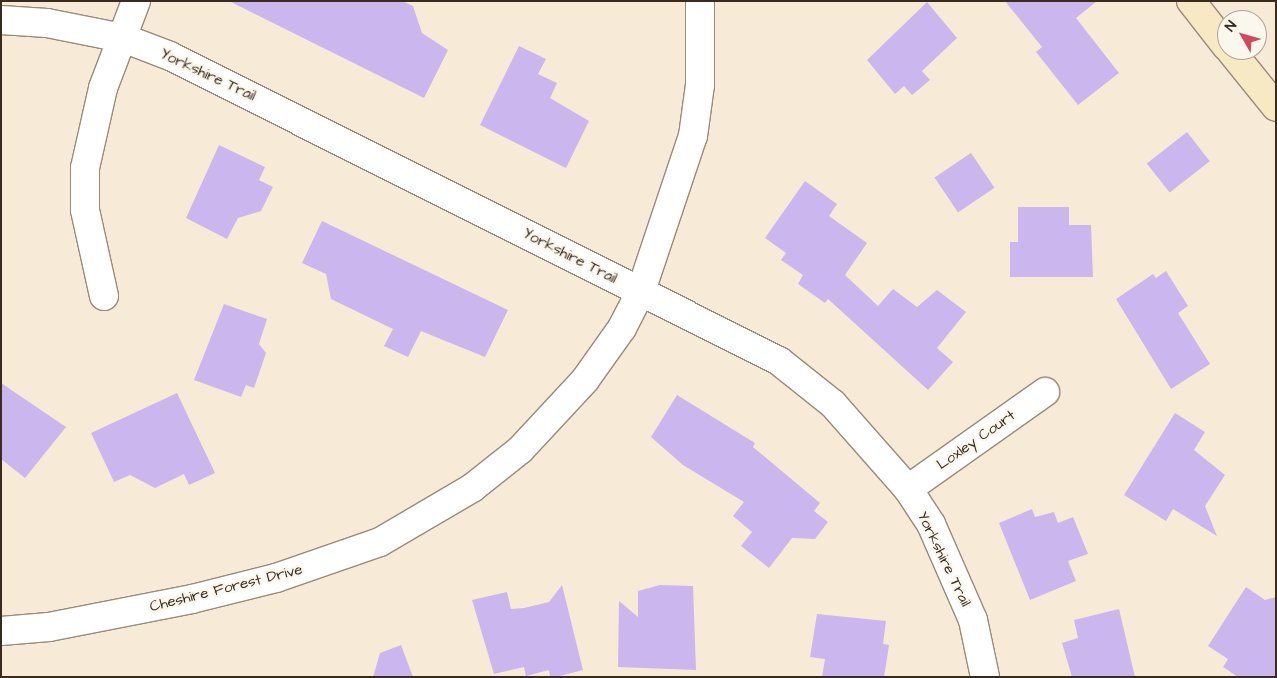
<!DOCTYPE html>
<style>
body{margin:0}
#map{position:relative;width:1277px;height:678px;overflow:hidden;background:#f7ebd7;font-family:"Architects Daughter",sans-serif}
div>[style]{position:absolute}
.building>*{inset:0;background:#ccb6ee;transform-origin:0 0}
.roads{filter:drop-shadow(1px 0 #998a7a) drop-shadow(-1px 0 #998a7a) drop-shadow(0 1px #998a7a) drop-shadow(0 -1px #998a7a)}
.street>*{height:28px;margin:-14px;padding:0 14px;transform-origin:14px;border-radius:14px;background:#fff}
.secondary>*{height:28px;margin:-14px;padding:0 14px;transform-origin:14px;border-radius:14px;background:#f7e9c3}
span{translate:-50% -50%;white-space:nowrap;text-align:center;line-height:1.15;-webkit-text-stroke:5px #fbf7ec;paint-order:stroke}
.street-label{font-size:15px;color:#3b2a1e}
.frame{position:absolute;inset:0;border:2px solid #3b2a1e;pointer-events:none}
.north{position:absolute;left:1217px;top:10px;width:50px;height:50px;box-sizing:border-box;background:#fbf7ec;border:1px solid #aea59a;border-radius:50%;rotate:308deg;font-size:14px;font-weight:700;line-height:20px;text-align:center;color:#3b2a1e}
.north::after{content:'';display:block;margin:auto;width:18px;height:22px;background:#d1495b;clip-path:polygon(50% 0,100% 100%,50% 72%,0 100%)}
</style>
<div id="map">
<div class="building">
<i style="clip-path:polygon(229px 1px,402px 1px,413px 6px,422px 33px,448px 50px,424px 98px)"></i>
<i style="clip-path:polygon(1005px 1px,1097px 1px,1076px 18px,1119px 73px,1078px 105px,1036px 52px,1042px 47px)"></i>
<i style="clip-path:polygon(927px 2px,957px 38px,922px 71px,930px 80px,912px 95px,904px 86px,895px 94px,867px 60px)"></i>
<i style="clip-path:polygon(519px 46px,546px 59px,538px 74px,557px 83px,550px 98px,589px 121px,566px 168px,480px 125px)"></i>
<i style="left:1187px;top:132px;width:37px;height:51px;rotate:52deg"></i>
<i style="clip-path:polygon(219px 145px,265px 167px,259px 180px,273px 187px,261px 211px,238px 218px,227px 239px,186px 218px)"></i>
<i style="left:971px;top:153px;width:42px;height:44px;rotate:56deg"></i>
<i style="clip-path:polygon(805px 181px,837px 204px,829px 216px,867px 243px,845px 275px,878px 306px,893px 289px,917px 307px,937px 290px,966px 312px,937px 348px,953px 362px,928px 390px,828px 299px,825px 303px,798px 284px,803px 275px,781px 260px,786px 253px,765px 238px)"></i>
<i style="clip-path:polygon(1018px 207px,1069px 207px,1069px 225px,1091px 225px,1093px 277px,1010px 277px,1010px 242px,1018px 242px)"></i>
<i style="clip-path:polygon(322px 221px,508px 310px,485px 357px,421px 331px,408px 357px,384px 346px,393px 329px,331px 299px,326px 274px,302px 263px)"></i>
<i style="clip-path:polygon(1166px 271px,1188px 306px,1178px 313px,1210px 364px,1171px 389px,1116px 299px,1153px 274px,1156px 278px)"></i>
<i style="clip-path:polygon(224px 304px,267px 319px,259px 344px,266px 353px,254px 388px,246px 385px,241px 397px,194px 380px)"></i>
<i style="clip-path:polygon(1px 383px,66px 427px,25px 478px,1px 459px)"></i>
<i style="clip-path:polygon(177px 393px,215px 473px,189px 485px,184px 474px,155px 488px,130px 475px,114px 482px,91px 433px)"></i>
<i style="clip-path:polygon(677px 395px,755px 443px,753px 447px,820px 503px,814px 511px,828px 522px,815px 539px,792px 538px,769px 568px,741px 546px,752px 532px,733px 516px,744px 502px,683px 465px,651px 437px)"></i>
<i style="clip-path:polygon(1175px 413px,1205px 432px,1194px 450px,1225px 475px,1205px 506px,1217px 536px,1173px 509px,1166px 521px,1124px 495px)"></i>
<i style="clip-path:polygon(1032px 509px,1035px 517px,1054px 512px,1058px 523px,1073px 517px,1088px 554px,1068px 561px,1076px 581px,1030px 600px,999px 523px)"></i>
<i style="clip-path:polygon(562px 585px,583px 670px,556px 677px,550px 677px,549px 670px,526px 676px,524px 667px,494px 674px,472px 600px,507px 592px,511px 609px,524px 608px,549px 602px)"></i>
<i style="clip-path:polygon(660px 585px,693px 586px,696px 670px,618px 667px,619px 601px,638px 617px,638px 591px)"></i>
<i style="clip-path:polygon(1246px 587px,1265px 600px,1276px 597px,1276px 677px,1238px 677px,1223px 667px,1228px 659px,1208px 646px)"></i>
<i style="clip-path:polygon(1119px 609px,1135px 677px,1072px 677px,1062px 643px,1078px 638px,1074px 620px)"></i>
<i style="clip-path:polygon(817px 614px,886px 621px,883px 644px,889px 645px,884px 677px,822px 677px,825px 659px,810px 657px)"></i>
<i style="clip-path:polygon(401px 645px,413px 677px,373px 677px,380px 653px)"></i>
</div>
<div class="roads">
<div class="street">
<i style="left:1px;top:20px;width:46px;rotate:3.7deg"></i>
<i style="left:47px;top:23px;width:77px;rotate:11.2deg"></i>
<i style="left:123px;top:38px;width:50px;rotate:21deg"></i>
<i style="left:170px;top:56px;width:681px;rotate:26.6deg"></i>
<i style="left:779px;top:361px;width:69px;rotate:38.5deg"></i>
<i style="left:833px;top:404px;width:113px;rotate:48.6deg"></i>
<i style="left:908px;top:489px;width:42px;rotate:56.7deg"></i>
<i style="left:931px;top:524px;width:105px;rotate:66.4deg"></i>
<i style="left:973px;top:620px;width:58px;rotate:78.1deg"></i>
<i style="left:104px;top:296px;width:88px;rotate:-102.5deg"></i>
<i style="left:85px;top:210px;width:42px;rotate:-90deg"></i>
<i style="left:85px;top:168px;width:82px;rotate:-77.3deg"></i>
<i style="left:103px;top:88px;width:93px;rotate:-69.2deg"></i>
<i style="left:908px;top:489px;width:168px;rotate:-35.3deg"></i>
<i style="left:1px;top:631px;width:48px;rotate:-4.8deg"></i>
<i style="left:49px;top:627px;width:146px;rotate:-11.1deg"></i>
<i style="left:192px;top:599px;width:87px;rotate:-14deg"></i>
<i style="left:276px;top:578px;width:110px;rotate:-19.1deg"></i>
<i style="left:380px;top:542px;width:107px;rotate:-30.4deg"></i>
<i style="left:472px;top:488px;width:61px;rotate:-38.4deg"></i>
<i style="left:520px;top:450px;width:96px;rotate:-47.1deg"></i>
<i style="left:585px;top:380px;width:64px;rotate:-54.6deg"></i>
<i style="left:622px;top:328px;width:42px;rotate:-62.8deg"></i>
<i style="left:641px;top:291px;width:163px;rotate:-71.5deg"></i>
<i style="left:693px;top:136px;width:51px;rotate:-82.2deg"></i>
<i style="left:700px;top:85px;width:84px;rotate:-90deg"></i>
</div>
<div class="secondary">
<i style="left:1191px;top:1px;width:58px;rotate:52deg"></i>
<i style="left:1230px;top:50px;width:73px;rotate:51.1deg"></i>
</div>
</div>
<div class="street-label">
<span style="left:208px;top:75px;rotate:25deg">Yorkshire Trail</span>
<span style="left:570px;top:256px;rotate:27deg">Yorkshire Trail</span>
<span style="left:976px;top:440px;rotate:-35deg">Loxley Court</span>
<span style="left:944px;top:559px;rotate:64deg">Yorkshire Trail</span>
<span style="left:226px;top:588px;rotate:-14deg">Cheshire Forest Drive</span>
</div>
<div class="frame"></div>
<div class="north">N</div>
</div>
